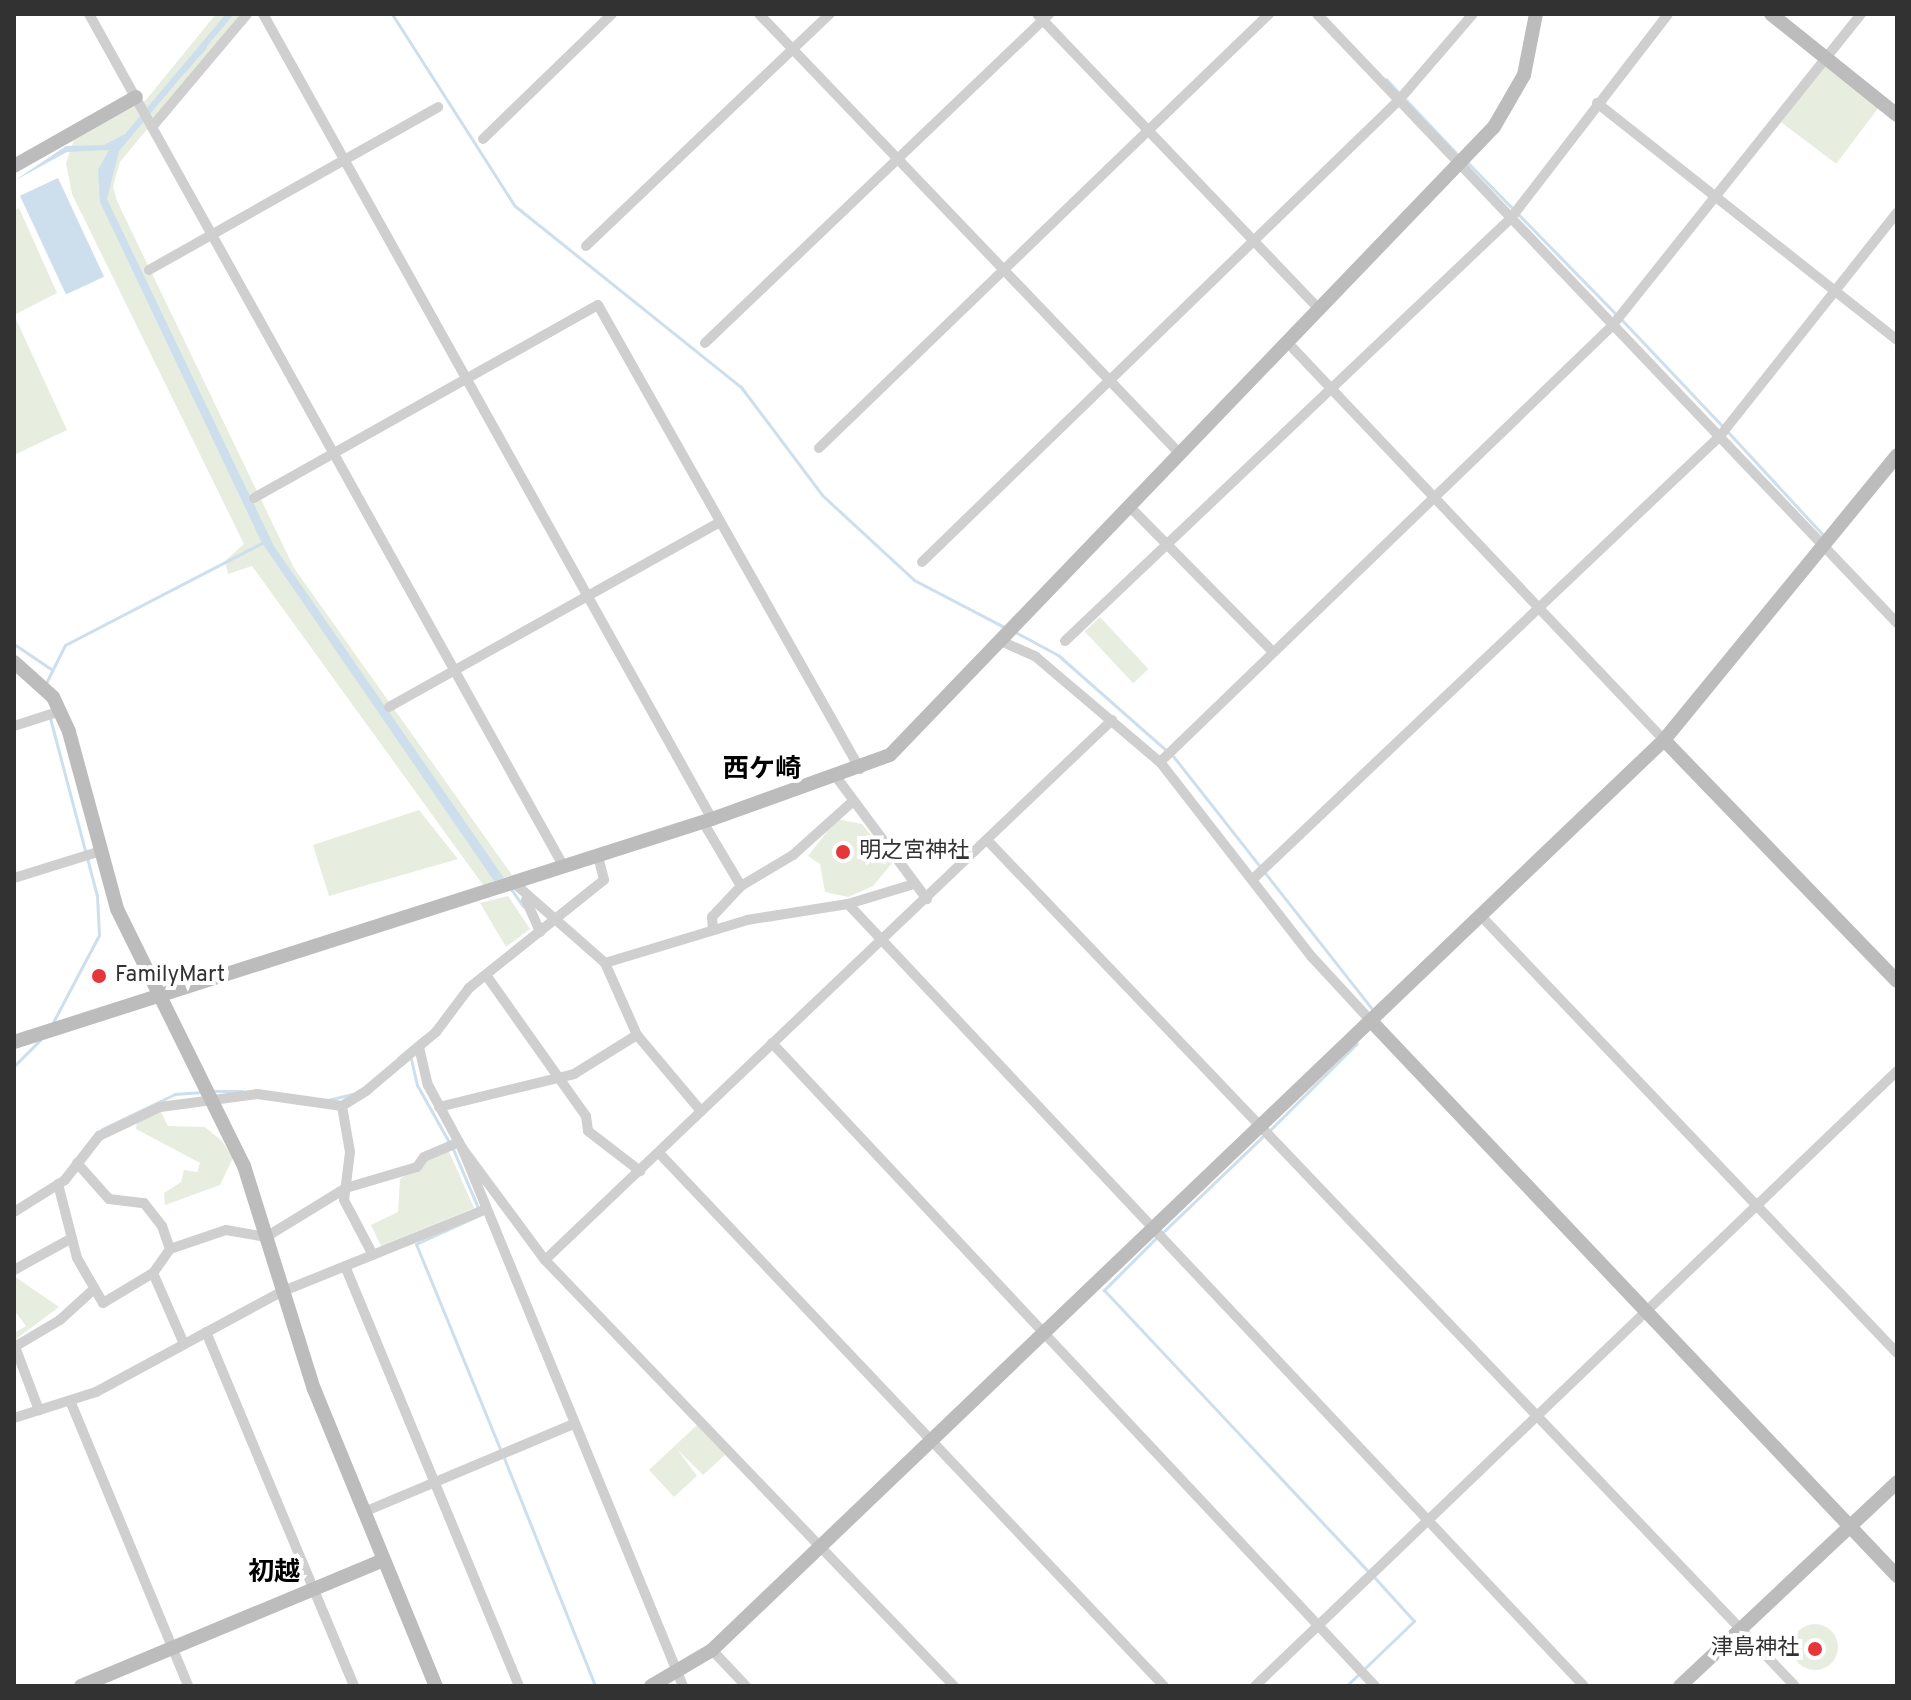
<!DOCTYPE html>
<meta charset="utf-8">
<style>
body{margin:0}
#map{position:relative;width:1911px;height:1700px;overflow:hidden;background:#fff;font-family:Overpass,"Noto Sans JP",sans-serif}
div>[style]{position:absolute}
.green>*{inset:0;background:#e7eee0;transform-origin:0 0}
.round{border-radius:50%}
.water>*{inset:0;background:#cddfed;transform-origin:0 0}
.stream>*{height:3px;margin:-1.5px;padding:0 1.5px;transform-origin:1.5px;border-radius:1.5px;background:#cddfed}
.street>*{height:10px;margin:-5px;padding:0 5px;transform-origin:5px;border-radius:5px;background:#cfcfcf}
.secondary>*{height:14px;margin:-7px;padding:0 7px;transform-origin:7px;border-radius:7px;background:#bcbcbc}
.dots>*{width:22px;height:22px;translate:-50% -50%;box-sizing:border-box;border:4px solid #fff;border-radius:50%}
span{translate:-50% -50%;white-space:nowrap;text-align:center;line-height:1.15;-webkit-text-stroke:8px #fff;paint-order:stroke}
.poi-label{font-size:22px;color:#323232}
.left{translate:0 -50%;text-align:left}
.right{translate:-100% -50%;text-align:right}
.quarter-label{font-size:26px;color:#000;font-weight:700}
.frame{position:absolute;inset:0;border:16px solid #323232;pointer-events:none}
</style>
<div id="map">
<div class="green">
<i style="clip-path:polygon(216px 14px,242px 14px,120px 162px,113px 186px,117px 201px,294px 568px,512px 875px,483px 885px,252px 566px,228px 574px,225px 561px,244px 544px,72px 194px,66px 163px,74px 140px,146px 100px)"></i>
<i style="left:1825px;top:64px;width:69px;height:73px;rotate:37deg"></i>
<i style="clip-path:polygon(19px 208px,57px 293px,14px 315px,67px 430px,14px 455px,14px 211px)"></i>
<i style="left:1100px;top:617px;width:71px;height:21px;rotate:47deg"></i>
<i style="clip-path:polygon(419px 810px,458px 859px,329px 896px,313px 845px)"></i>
<i style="clip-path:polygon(837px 819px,862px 824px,893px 862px,873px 886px,848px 897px,825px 892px,820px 864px,808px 856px)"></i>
<i style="clip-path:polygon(508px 896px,530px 929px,506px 947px,480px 903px)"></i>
<i style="clip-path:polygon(161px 1112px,168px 1126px,205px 1127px,222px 1141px,233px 1158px,220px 1185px,165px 1205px,164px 1193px,181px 1182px,184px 1170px,197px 1172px,200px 1163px,136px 1129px,137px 1121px)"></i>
<i style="clip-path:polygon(447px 1147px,474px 1208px,381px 1246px,371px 1225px,398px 1212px,400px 1179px)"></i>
<i style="clip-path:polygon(14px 1276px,59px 1307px,16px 1339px,14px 1333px,26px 1326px,14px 1310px)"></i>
<i style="clip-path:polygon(697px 1425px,725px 1455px,703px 1475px,677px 1449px,697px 1476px,674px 1497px,649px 1470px)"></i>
<i class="round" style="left:1792px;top:1624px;width:46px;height:46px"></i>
</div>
<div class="water">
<i style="clip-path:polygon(226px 14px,234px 14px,119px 151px,107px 199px,274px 546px,504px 878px,494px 881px,262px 543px,100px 202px,98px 170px,109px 150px,67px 152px,14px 181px,66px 146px,104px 145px,125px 134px)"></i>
<i style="left:58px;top:178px;width:109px;height:42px;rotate:65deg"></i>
</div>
<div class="stream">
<i style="left:392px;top:14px;width:228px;rotate:57.4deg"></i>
<i style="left:515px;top:206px;width:290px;rotate:38.7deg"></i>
<i style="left:741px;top:387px;width:135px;rotate:53.1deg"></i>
<i style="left:822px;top:495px;width:125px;rotate:42.7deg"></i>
<i style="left:914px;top:580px;width:104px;rotate:27.6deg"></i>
<i style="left:184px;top:71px;width:32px;rotate:-49deg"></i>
<i style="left:1386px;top:79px;width:21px;rotate:47deg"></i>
<i style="left:1405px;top:99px;width:77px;rotate:46.6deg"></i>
<i style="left:1467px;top:162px;width:213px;rotate:45.6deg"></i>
<i style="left:1621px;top:319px;width:149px;rotate:46.6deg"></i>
<i style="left:1728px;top:432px;width:140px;rotate:47.3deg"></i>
<i style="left:1017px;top:633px;width:47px;rotate:28.2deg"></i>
<i style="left:1058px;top:655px;width:145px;rotate:41.4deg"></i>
<i style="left:14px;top:644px;width:45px;rotate:34deg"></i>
<i style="left:46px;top:683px;width:42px;rotate:-63.4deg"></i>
<i style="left:65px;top:645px;width:222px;rotate:-27.4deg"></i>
<i style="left:50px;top:718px;width:184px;rotate:75.2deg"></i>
<i style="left:97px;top:896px;width:39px;rotate:87deg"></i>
<i style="left:99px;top:935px;width:101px;rotate:117.8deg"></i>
<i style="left:1173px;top:756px;width:325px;rotate:51.8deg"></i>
<i style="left:511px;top:889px;width:21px;rotate:55deg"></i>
<i style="left:398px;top:1058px;width:33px;rotate:-40deg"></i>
<i style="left:411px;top:1059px;width:27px;rotate:77deg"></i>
<i style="left:417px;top:1085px;width:65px;rotate:60.7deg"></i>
<i style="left:14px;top:1066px;width:37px;rotate:-45deg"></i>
<i style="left:213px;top:1091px;width:29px"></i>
<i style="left:328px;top:1100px;width:25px;rotate:-14deg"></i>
<i style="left:102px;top:1129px;width:81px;rotate:-25.6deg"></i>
<i style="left:175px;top:1094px;width:27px;rotate:-4deg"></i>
<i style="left:1269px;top:1131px;width:124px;rotate:-45deg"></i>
<i style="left:453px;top:1149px;width:64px;rotate:67deg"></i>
<i style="left:61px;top:1178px;width:52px;rotate:-52deg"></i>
<i style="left:482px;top:1214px;width:72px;rotate:155.6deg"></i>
<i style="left:416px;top:1244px;width:224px;rotate:67.7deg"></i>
<i style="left:1162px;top:1233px;width:140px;rotate:-43.8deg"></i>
<i style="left:1156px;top:1238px;width:74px;rotate:135deg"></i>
<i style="left:1104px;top:1290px;width:387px;rotate:46.8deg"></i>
<i style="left:504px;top:1458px;width:245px;rotate:68.2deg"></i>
<i style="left:1363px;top:1670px;width:71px;rotate:-43.9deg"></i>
<i style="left:1414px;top:1621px;width:59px;rotate:-132.3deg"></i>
<i style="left:1346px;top:1686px;width:16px;rotate:-43deg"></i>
</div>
<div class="street">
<i style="left:89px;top:14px;width:976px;rotate:60.89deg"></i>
<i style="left:263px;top:14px;width:922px;rotate:60.85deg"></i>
<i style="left:759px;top:14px;width:610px;rotate:46.26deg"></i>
<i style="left:1037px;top:14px;width:410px;rotate:46.3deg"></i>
<i style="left:1317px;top:14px;width:841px;rotate:46.4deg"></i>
<i style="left:1597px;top:103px;width:382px;rotate:38.3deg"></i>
<i style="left:152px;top:127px;width:148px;rotate:-49.9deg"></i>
<i style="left:483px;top:139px;width:180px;rotate:-44.1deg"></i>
<i style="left:586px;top:246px;width:337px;rotate:-43.6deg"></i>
<i style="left:149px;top:270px;width:332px;rotate:-29.4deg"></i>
<i style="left:705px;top:343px;width:476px;rotate:-43.7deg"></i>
<i style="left:1288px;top:343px;width:547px;rotate:46.56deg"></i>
<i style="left:819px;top:448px;width:625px;rotate:-43.96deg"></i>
<i style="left:254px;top:498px;width:394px;rotate:-29.3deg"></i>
<i style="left:598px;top:305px;width:533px;rotate:60.55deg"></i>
<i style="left:1131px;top:508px;width:202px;rotate:45.4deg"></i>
<i style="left:922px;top:562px;width:664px;rotate:-44.08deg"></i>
<i style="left:1399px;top:100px;width:113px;rotate:-49.3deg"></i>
<i style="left:1065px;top:641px;width:615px;rotate:-43.48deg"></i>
<i style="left:1511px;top:218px;width:257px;rotate:-52.4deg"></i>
<i style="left:1003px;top:642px;width:36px;rotate:24deg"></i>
<i style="left:1036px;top:657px;width:162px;rotate:40.3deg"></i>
<i style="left:1160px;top:762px;width:246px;rotate:52.1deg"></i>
<i style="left:1311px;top:956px;width:88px;rotate:47.3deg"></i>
<i style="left:389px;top:707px;width:379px;rotate:-29.2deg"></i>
<i style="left:14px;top:726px;width:49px;rotate:-17.7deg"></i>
<i style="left:1160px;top:762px;width:628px;rotate:-43.97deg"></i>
<i style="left:1612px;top:326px;width:399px;rotate:-51.4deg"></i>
<i style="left:837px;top:778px;width:151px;rotate:53.4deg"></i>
<i style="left:703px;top:822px;width:74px;rotate:59.3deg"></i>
<i style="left:988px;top:841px;width:1168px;rotate:46.32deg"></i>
<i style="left:14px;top:878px;width:91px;rotate:-17.2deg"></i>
<i style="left:1253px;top:879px;width:644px;rotate:-43.49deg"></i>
<i style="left:1720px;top:436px;width:285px;rotate:-51.6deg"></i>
<i style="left:514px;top:883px;width:121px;rotate:41.3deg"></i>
<i style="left:605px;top:963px;width:79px;rotate:66deg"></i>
<i style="left:637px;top:1035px;width:99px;rotate:49.9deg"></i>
<i style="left:526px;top:900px;width:35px;rotate:66deg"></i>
<i style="left:848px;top:904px;width:1074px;rotate:46.74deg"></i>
<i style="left:1481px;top:916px;width:603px;rotate:46.41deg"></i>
<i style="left:713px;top:929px;width:12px;rotate:-95deg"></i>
<i style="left:712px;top:917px;width:42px;rotate:-46.9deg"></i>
<i style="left:741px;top:886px;width:61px;rotate:-30.8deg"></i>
<i style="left:793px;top:855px;width:79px;rotate:-41.9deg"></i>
<i style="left:605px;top:963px;width:148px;rotate:-16.8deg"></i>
<i style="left:747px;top:920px;width:102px;rotate:-9deg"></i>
<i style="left:848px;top:904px;width:69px;rotate:-16.9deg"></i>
<i style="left:486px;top:975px;width:173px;rotate:54.7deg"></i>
<i style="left:586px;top:1116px;width:15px;rotate:82deg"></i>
<i style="left:588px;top:1131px;width:66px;rotate:37.6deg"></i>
<i style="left:772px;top:1043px;width:882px;rotate:46.84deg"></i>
<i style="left:419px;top:1047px;width:39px;rotate:77deg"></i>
<i style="left:428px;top:1085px;width:72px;rotate:61.6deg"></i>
<i style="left:462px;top:1148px;width:582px;rotate:67.67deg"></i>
<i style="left:342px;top:1106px;width:47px;rotate:80.1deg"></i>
<i style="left:350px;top:1152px;width:48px;rotate:97.1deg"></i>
<i style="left:344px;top:1200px;width:62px;rotate:62.2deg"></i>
<i style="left:439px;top:1107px;width:139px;rotate:-13.7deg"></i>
<i style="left:574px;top:1074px;width:74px;rotate:-31.8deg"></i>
<i style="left:462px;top:1148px;width:139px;rotate:53.5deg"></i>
<i style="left:545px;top:1260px;width:591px;rotate:46.17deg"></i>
<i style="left:659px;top:1153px;width:734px;rotate:46.55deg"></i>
<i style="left:77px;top:1163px;width:48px;rotate:48.4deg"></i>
<i style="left:109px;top:1199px;width:35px;rotate:7deg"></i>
<i style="left:144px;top:1203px;width:29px;rotate:52deg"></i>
<i style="left:162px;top:1226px;width:24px;rotate:71deg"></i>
<i style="left:170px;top:1249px;width:29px;rotate:125deg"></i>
<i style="left:153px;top:1273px;width:77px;rotate:66.4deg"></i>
<i style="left:58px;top:1184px;width:76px;rotate:75.6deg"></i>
<i style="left:77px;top:1258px;width:52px;rotate:60deg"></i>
<i style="left:103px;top:1303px;width:58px;rotate:-31deg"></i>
<i style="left:14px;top:1212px;width:60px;rotate:-32.1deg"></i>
<i style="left:65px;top:1180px;width:56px;rotate:-52.3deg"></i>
<i style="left:99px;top:1136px;width:68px;rotate:-25.4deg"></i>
<i style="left:160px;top:1107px;width:98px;rotate:-7.6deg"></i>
<i style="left:257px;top:1094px;width:86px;rotate:8deg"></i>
<i style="left:342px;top:1106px;width:28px;rotate:-32deg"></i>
<i style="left:366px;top:1091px;width:92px;rotate:-40.1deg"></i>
<i style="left:436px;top:1032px;width:55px;rotate:-53.1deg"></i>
<i style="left:469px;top:988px;width:173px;rotate:-38.7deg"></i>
<i style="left:604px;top:880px;width:25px;rotate:-104deg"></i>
<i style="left:170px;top:1249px;width:59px;rotate:-18.7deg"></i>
<i style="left:226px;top:1230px;width:41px;rotate:9.9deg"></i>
<i style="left:266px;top:1237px;width:94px;rotate:-31.5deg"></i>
<i style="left:346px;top:1188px;width:74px;rotate:-16.5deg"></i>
<i style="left:417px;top:1167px;width:12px;rotate:-55deg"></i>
<i style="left:424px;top:1157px;width:38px;rotate:-23deg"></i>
<i style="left:545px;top:1260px;width:783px;rotate:-43.6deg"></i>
<i style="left:345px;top:1266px;width:455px;rotate:67.5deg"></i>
<i style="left:14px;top:1270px;width:66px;rotate:-28.9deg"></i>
<i style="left:206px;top:1332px;width:384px;rotate:67.3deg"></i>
<i style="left:14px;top:1344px;width:71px;rotate:69.3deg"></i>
<i style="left:16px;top:1346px;width:51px;rotate:-30.6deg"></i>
<i style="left:60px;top:1320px;width:46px;rotate:-42.4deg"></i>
<i style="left:71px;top:1403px;width:306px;rotate:67.5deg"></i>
<i style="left:14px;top:1418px;width:86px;rotate:-17.6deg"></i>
<i style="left:96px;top:1392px;width:210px;rotate:-28.4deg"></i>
<i style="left:281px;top:1292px;width:221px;rotate:-22deg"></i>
<i style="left:364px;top:1512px;width:227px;rotate:-22.8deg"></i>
<i style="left:712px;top:1650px;width:50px;rotate:46.6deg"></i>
<i style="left:1255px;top:1686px;width:889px;rotate:-43.77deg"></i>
</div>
<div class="secondary">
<i style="left:1771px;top:14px;width:161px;rotate:38.7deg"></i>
<i style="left:14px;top:166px;width:140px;rotate:-29.5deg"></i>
<i style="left:14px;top:662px;width:52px;rotate:41.9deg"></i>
<i style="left:53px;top:697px;width:38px;rotate:65deg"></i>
<i style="left:69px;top:732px;width:183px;rotate:74.8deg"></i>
<i style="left:117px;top:909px;width:287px;rotate:63.7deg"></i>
<i style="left:244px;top:1166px;width:234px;rotate:72.6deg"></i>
<i style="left:314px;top:1389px;width:321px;rotate:67.7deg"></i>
<i style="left:1664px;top:740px;width:335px;rotate:46deg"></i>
<i style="left:1371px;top:1021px;width:765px;rotate:46.54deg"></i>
<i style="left:14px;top:1042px;width:733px;rotate:-17.72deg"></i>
<i style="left:712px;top:819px;width:189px;rotate:-19.8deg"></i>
<i style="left:890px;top:755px;width:871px;rotate:-46.12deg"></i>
<i style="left:1494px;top:127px;width:60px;rotate:-60deg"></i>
<i style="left:1524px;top:75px;width:62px;rotate:-78.9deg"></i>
<i style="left:81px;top:1686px;width:327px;rotate:-22.6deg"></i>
<i style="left:651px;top:1686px;width:71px;rotate:-30.5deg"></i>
<i style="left:712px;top:1650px;width:1317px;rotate:-43.71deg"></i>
<i style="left:1664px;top:740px;width:368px;rotate:-50.7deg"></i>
<i style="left:1680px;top:1686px;width:298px;rotate:-43.2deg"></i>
</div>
<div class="dots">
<i style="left:843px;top:852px;background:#e6363a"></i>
<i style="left:99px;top:976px;background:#e6363a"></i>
<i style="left:1815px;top:1649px;background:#e6363a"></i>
</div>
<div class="poi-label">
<span class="left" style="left:859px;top:852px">明之宮神社</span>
<span class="left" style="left:115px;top:976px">FamilyMart</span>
<span class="right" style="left:1799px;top:1649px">津島神社</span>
</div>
<div class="quarter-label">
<span style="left:762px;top:771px">西ケ崎</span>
<span style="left:274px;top:1574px">初越</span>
</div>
<div class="frame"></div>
</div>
